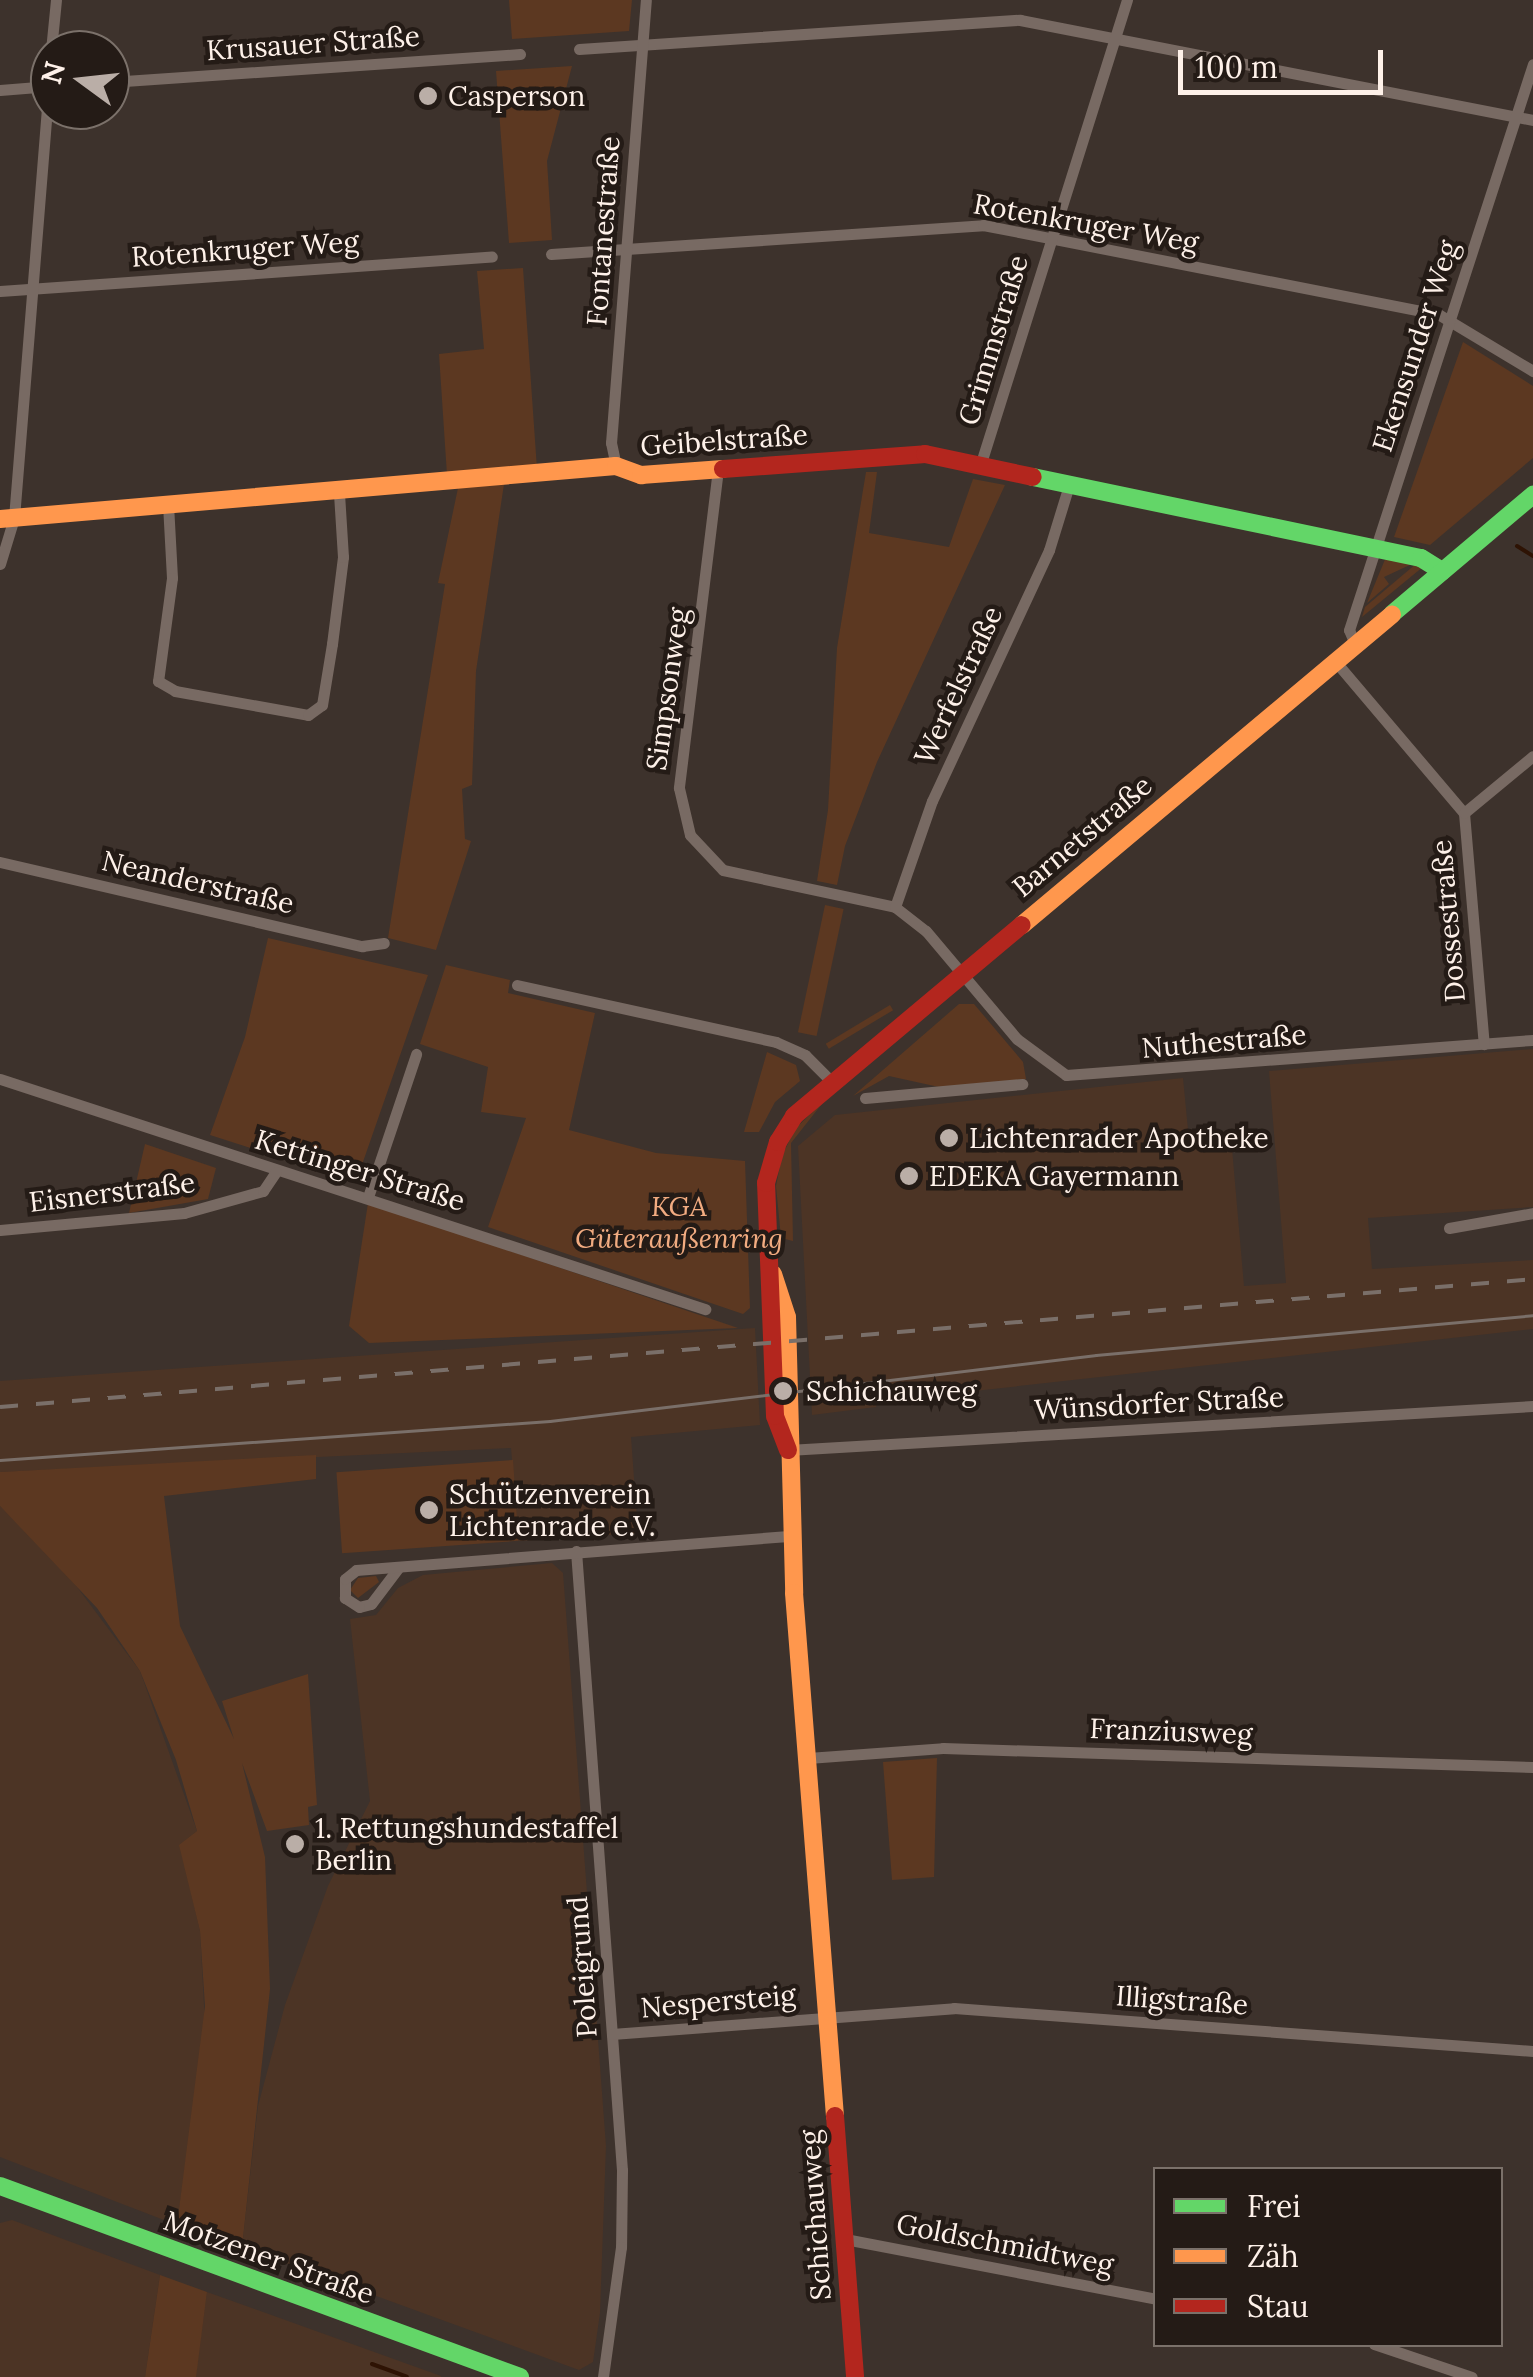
<!DOCTYPE html>
<meta charset="utf-8">
<style>
body{margin:0}
#map{position:relative;width:1533px;height:2377px;overflow:hidden;background:#3d322c;font-family:Lora,serif}
div>[style]{position:absolute}
.built>*{inset:0;background:#4c3425}
.green>*{inset:0;background:#5c3821;transform-origin:0 0}
.stream>*{height:4px;margin:-2px;padding:0 2px;transform-origin:2px;border-radius:2px;background:#2e1304}
.street>*{height:11px;margin:-5.5px;padding:0 5.5px;transform-origin:5.5px;border-radius:5.5px;background:#786a63}
.fast>*{height:18px;margin:-9px;padding:0 9px;transform-origin:9px;border-radius:9px;background:#63d668}
.slow>*{height:18px;margin:-9px;padding:0 9px;transform-origin:9px;border-radius:9px;background:#ff974d}
.jam>*{height:18px;margin:-9px;padding:0 9px;transform-origin:9px;border-radius:9px;background:#b3261e}
.tram>*{height:2.5px;margin:-1.25px;padding:0 1.25px;transform-origin:1.25px;border-radius:1.25px;background:#7a6f69}
.rail>*{height:4px;margin-top:-2px;transform-origin:0;background:repeating-linear-gradient(90deg,#7a6f69 0 18px,transparent 0 36px)}
.dots>*{width:28px;height:28px;translate:-50% -50%;box-sizing:border-box;border:5px solid #241b16;border-radius:50%}
span{translate:-50% -50%;white-space:nowrap;text-align:center;line-height:1.15;-webkit-text-stroke:9px #241b16;paint-order:stroke}
.street-label{font-size:28px;color:#fef1e9}
.poi-label{font-size:28px;color:#fef1e9}
.left{translate:0 -50%;text-align:left}
.park-label{font-size:28px;color:#f2ac81;font-style:italic}
.legend{position:absolute;left:1153px;top:2167px;width:350px;height:180px;box-sizing:border-box;background:#241b16;border:2px solid #7b716a;margin:0;padding:12px 18px;list-style:none;font-size:30px;color:#fef1e9}
.legend li{display:flex;align-items:center;gap:20px;height:50px}
.legend b{width:50px;border:2px solid #7b716a}
.north{position:absolute;left:30px;top:30px;width:100px;height:100px;box-sizing:border-box;background:#241b16;border:2px solid #7b716a;border-radius:50%;rotate:285deg;font-size:28px;font-weight:700;line-height:40px;text-align:center;color:#fef1e9}
.north::after{content:'';display:block;margin:auto;width:35px;height:45px;background:#baaea7;clip-path:polygon(50% 0,100% 100%,50% 72%,0 100%)}
.scale{position:absolute;left:1178px;top:50px;width:205px;height:45px;box-sizing:border-box;border:5px solid #fef1e9;border-top:0;padding-left:12px;font-size:30px;line-height:35px;white-space:nowrap;color:#fef1e9;-webkit-text-stroke:8px #241b16;paint-order:stroke}
</style>
<div id="map">
<div class="built">
<i style="clip-path:polygon(1533px 1049px,1533px 1207px,1368px 1218px,1372px 1269px,1533px 1260px,1533px 1329px,929px 1396px,876px 1395px,876px 1407px,812px 1415px,798px 1146px,835px 1115px,1183px 1078px,1189px 1140px,1231px 1137px,1244px 1286px,1286px 1283px,1269px 1071px)"></i>
<i style="clip-path:polygon(755px 1328px,760px 1425px,631px 1437px,638px 1533px,519px 1541px,511px 1448px,0 1472px,0 1381px)"></i>
<i style="clip-path:polygon(0 1506px,59px 1563px,140px 1671px,197px 1831px,180px 1845px,200px 1931px,205px 2024px,177px 2225px,0 2157px)"></i>
<i style="clip-path:polygon(552px 1563px,563px 1573px,606px 2146px,600px 2313px,593px 2362px,579px 2370px,242px 2247px,258px 2106px,285px 2005px,328px 1886px,370px 1801px,350px 1619px,376px 1615px,398px 1588px,423px 1575px)"></i>
<i style="clip-path:polygon(12px 2220px,160px 2275px,145px 2377px,0 2377px,0 2223px)"></i>
<i style="clip-path:polygon(207px 2292px,441px 2376px,441px 2377px,195px 2377px)"></i>
</div>
<div class="green">
<i style="clip-path:polygon(509px 0,632px 0,629px 31px,512px 39px)"></i>
<i style="clip-path:polygon(572px 66px,547px 161px,552px 240px,509px 243px,496px 71px)"></i>
<i style="clip-path:polygon(523px 268px,537px 469px,447px 475px,439px 354px,484px 349px,477px 271px)"></i>
<i style="clip-path:polygon(1463px 342px,1533px 386px,1533px 458px,1430px 545px,1394px 537px)"></i>
<i style="clip-path:polygon(866px 472px,877px 472px,869px 533px,949px 547px,973px 479px,1005px 485px,877px 762px,845px 846px,837px 885px,817px 881px,828px 810px,837px 648px)"></i>
<i style="clip-path:polygon(504px 484px,476px 671px,472px 785px,462px 789px,465px 839px,471px 841px,436px 950px,388px 938px,445px 584px,438px 583px,458px 488px)"></i>
<i style="clip-path:polygon(1386px 557px,1414px 563px,1384px 577px,1389px 584px,1367px 603px)"></i>
<i style="clip-path:polygon(1417px 563px,1424px 566px,1362px 617px,1365px 607px)"></i>
<i style="left:825px;top:905px;width:19px;height:130px;rotate:12deg"></i>
<i style="clip-path:polygon(268px 938px,428px 975px,356px 1182px,210px 1135px,245px 1037px)"></i>
<i style="clip-path:polygon(446px 965px,510px 980px,508px 993px,595px 1013px,569px 1130px,656px 1153px,745px 1161px,750px 1308px,743px 1314px,488px 1227px,526px 1118px,481px 1112px,488px 1067px,420px 1044px)"></i>
<i style="clip-path:polygon(959px 1004px,974px 1004px,1023px 1062px,1026px 1079px,939px 1087px,889px 1076px,853px 1096px)"></i>
<i style="left:890px;top:1005px;width:6px;height:75px;rotate:59deg"></i>
<i style="clip-path:polygon(767px 1052px,796px 1065px,800px 1081px,775px 1102px,759px 1132px,744px 1132px)"></i>
<i style="clip-path:polygon(825px 1100px,791px 1143px,793px 1241px,781px 1238px,776px 1186px,782px 1156px,795px 1129px)"></i>
<i style="clip-path:polygon(145px 1144px,216px 1168px,208px 1199px,129px 1213px)"></i>
<i style="clip-path:polygon(368px 1203px,386px 1209px,738px 1328px,369px 1343px,349px 1326px)"></i>
<i style="clip-path:polygon(316px 1455px,316px 1479px,164px 1496px,180px 1626px,234px 1739px,222px 1701px,308px 1674px,317px 1805px,308px 1807px,309px 1825px,267px 1831px,242px 1763px,265px 1857px,270px 1989px,242px 2247px,177px 2225px,205px 2006px,200px 1931px,179px 1845px,197px 1831px,176px 1760px,140px 1671px,97px 1608px,0 1506px,0 1472px)"></i>
<i style="left:513px;top:1460px;width:81px;height:177px;rotate:86deg"></i>
<i style="clip-path:polygon(358px 1578px,376px 1576px,379px 1582px,358px 1598px,350px 1590px)"></i>
<i style="clip-path:polygon(937px 1758px,934px 1877px,892px 1880px,883px 1762px)"></i>
<i style="clip-path:polygon(160px 2275px,207px 2292px,196px 2377px,145px 2377px)"></i>
</div>
<div class="stream">
<i style="left:1517px;top:546px;width:19px;rotate:32deg"></i>
<i style="left:372px;top:2364px;width:37px;rotate:20deg"></i>
</div>
<div class="street">
<i style="left:579px;top:49px;width:442px;rotate:-3.8deg"></i>
<i style="left:1020px;top:20px;width:523px;rotate:11.03deg"></i>
<i style="left:51px;top:50px;width:50px;rotate:-84.3deg"></i>
<i style="left:110px;top:82px;width:411px;rotate:-3.9deg"></i>
<i style="left:0;top:90px;width:50px;rotate:-4.6deg"></i>
<i style="left:551px;top:254px;width:433px;rotate:-3.8deg"></i>
<i style="left:983px;top:225px;width:464px;rotate:11.1deg"></i>
<i style="left:1438px;top:314px;width:111px;rotate:31deg"></i>
<i style="left:0;top:291px;width:493px;rotate:-4deg"></i>
<i style="left:616px;top:466px;width:24px;rotate:-102deg"></i>
<i style="left:611px;top:443px;width:444px;rotate:-85.5deg"></i>
<i style="left:980px;top:466px;width:489px;rotate:-72.5deg"></i>
<i style="left:718px;top:469px;width:321px;rotate:97deg"></i>
<i style="left:679px;top:788px;width:48px;rotate:76.8deg"></i>
<i style="left:690px;top:835px;width:48px;rotate:46.7deg"></i>
<i style="left:723px;top:870px;width:176px;rotate:12.1deg"></i>
<i style="left:895px;top:907px;width:39px;rotate:38deg"></i>
<i style="left:926px;top:931px;width:141px;rotate:49.9deg"></i>
<i style="left:1017px;top:1039px;width:61px;rotate:36.3deg"></i>
<i style="left:1066px;top:1075px;width:468px;rotate:-4.3deg"></i>
<i style="left:168px;top:504px;width:74px;rotate:86.9deg"></i>
<i style="left:172px;top:578px;width:104px;rotate:97.7deg"></i>
<i style="left:158px;top:681px;width:20px;rotate:30deg"></i>
<i style="left:175px;top:691px;width:135px;rotate:10.2deg"></i>
<i style="left:308px;top:715px;width:17px;rotate:-36deg"></i>
<i style="left:322px;top:705px;width:62px;rotate:-80.7deg"></i>
<i style="left:332px;top:644px;width:88px;rotate:-82.8deg"></i>
<i style="left:343px;top:557px;width:64px;rotate:-93.6deg"></i>
<i style="left:0;top:564px;width:48px;rotate:-73.1deg"></i>
<i style="left:14px;top:518px;width:452px;rotate:-85.4deg"></i>
<i style="left:1355px;top:644px;width:15px;rotate:-113deg"></i>
<i style="left:1349px;top:630px;width:595px;rotate:-71.99deg"></i>
<i style="left:1335px;top:661px;width:199px;rotate:49.7deg"></i>
<i style="left:1464px;top:813px;width:232px;rotate:85.1deg"></i>
<i style="left:1464px;top:813px;width:89px;rotate:-39.6deg"></i>
<i style="left:0;top:862px;width:372px;rotate:13.1deg"></i>
<i style="left:362px;top:946px;width:22px;rotate:-8deg"></i>
<i style="left:895px;top:907px;width:112px;rotate:-70.8deg"></i>
<i style="left:932px;top:801px;width:277px;rotate:-65deg"></i>
<i style="left:1049px;top:550px;width:68px;rotate:-72.9deg"></i>
<i style="left:517px;top:985px;width:265px;rotate:12.4deg"></i>
<i style="left:776px;top:1042px;width:32px;rotate:24deg"></i>
<i style="left:805px;top:1055px;width:38px;rotate:45deg"></i>
<i style="left:0;top:1079px;width:742px;rotate:18.07deg"></i>
<i style="left:865px;top:1098px;width:158px;rotate:-5.1deg"></i>
<i style="left:368px;top:1197px;width:151px;rotate:-71.4deg"></i>
<i style="left:1449px;top:1228px;width:85px;rotate:-10.1deg"></i>
<i style="left:0;top:1230px;width:185px;rotate:-5.3deg"></i>
<i style="left:184px;top:1213px;width:82px;rotate:-15.6deg"></i>
<i style="left:263px;top:1191px;width:23px;rotate:-56deg"></i>
<i style="left:788px;top:1450px;width:746px;rotate:-3.38deg"></i>
<i style="left:576px;top:1551px;width:621px;rotate:85.75deg"></i>
<i style="left:622px;top:2170px;width:77px;rotate:90.7deg"></i>
<i style="left:621px;top:2247px;width:131px;rotate:97.9deg"></i>
<i style="left:399px;top:1567px;width:46px;rotate:127.1deg"></i>
<i style="left:371px;top:1604px;width:12px;rotate:166deg"></i>
<i style="left:359px;top:1607px;width:17px;rotate:-147deg"></i>
<i style="left:345px;top:1598px;width:19px;rotate:-90deg"></i>
<i style="left:345px;top:1579px;width:14px;rotate:-39deg"></i>
<i style="left:356px;top:1570px;width:437px;rotate:-4.5deg"></i>
<i style="left:808px;top:1758px;width:135px;rotate:-4.2deg"></i>
<i style="left:943px;top:1748px;width:590px;rotate:1.84deg"></i>
<i style="left:612px;top:2034px;width:343px;rotate:-4.3deg"></i>
<i style="left:954px;top:2008px;width:581px;rotate:4.25deg"></i>
<i style="left:845px;top:2239px;width:317px;rotate:10.9deg"></i>
<i style="left:1374px;top:2344px;width:103px;rotate:18.6deg"></i>
</div>
<div class="fast">
<i style="left:1033px;top:477px;width:396px;rotate:11.8deg"></i>
<i style="left:1421px;top:558px;width:25px;rotate:32deg"></i>
<i style="left:1392px;top:614px;width:185px;rotate:-40.2deg"></i>
<i style="left:0;top:2186px;width:554px;rotate:20.17deg"></i>
</div>
<div class="slow">
<i style="left:0;top:519px;width:618px;rotate:-4.92deg"></i>
<i style="left:616px;top:466px;width:27px;rotate:20deg"></i>
<i style="left:641px;top:475px;width:82px;rotate:-4.2deg"></i>
<i style="left:1022px;top:925px;width:483px;rotate:-40deg"></i>
<i style="left:773px;top:1274px;width:45px;rotate:72deg"></i>
<i style="left:787px;top:1317px;width:276px;rotate:88.5deg"></i>
<i style="left:794px;top:1593px;width:525px;rotate:85.52deg"></i>
</div>
<div class="jam">
<i style="left:723px;top:469px;width:203px;rotate:-4.2deg"></i>
<i style="left:925px;top:454px;width:110px;rotate:12deg"></i>
<i style="left:788px;top:1450px;width:36px;rotate:-111deg"></i>
<i style="left:775px;top:1416px;width:233px;rotate:-92.2deg"></i>
<i style="left:766px;top:1183px;width:43px;rotate:-73.7deg"></i>
<i style="left:778px;top:1142px;width:31px;rotate:-58deg"></i>
<i style="left:794px;top:1116px;width:297px;rotate:-40deg"></i>
<i style="left:835px;top:2116px;width:262px;rotate:85.6deg"></i>
</div>
<div class="tram">
<i style="left:0;top:1460px;width:551px;rotate:-4.06deg"></i>
<i style="left:550px;top:1421px;width:550px;rotate:-6.89deg"></i>
<i style="left:1096px;top:1355px;width:439px;rotate:-5.2deg"></i>
</div>
<div class="rail">
<i style="left:0;top:1407px;width:1538px;rotate:-4.77deg"></i>
</div>
<div class="dots">
<i style="left:428px;top:96px;background:#baaea7"></i>
<i style="left:949px;top:1138px;background:#baaea7"></i>
<i style="left:909px;top:1176px;background:#baaea7"></i>
<i style="left:783px;top:1391px;background:#baaea7"></i>
<i style="left:429px;top:1510px;background:#baaea7"></i>
<i style="left:295px;top:1844px;background:#baaea7"></i>
</div>
<div class="street-label">
<span style="left:313px;top:43px;rotate:-4deg">Krusauer Straße</span>
<span style="left:1086px;top:223px;rotate:10deg">Rotenkruger Weg</span>
<span style="left:603px;top:231px;rotate:-86deg">Fontanestraße</span>
<span style="left:245px;top:249px;rotate:-4deg">Rotenkruger Weg</span>
<span style="left:993px;top:340px;rotate:-73deg">Grimmstraße</span>
<span style="left:1415px;top:346px;rotate:-72deg">Ekensunder Weg</span>
<span style="left:724px;top:440px;rotate:-4deg">Geibelstraße</span>
<span style="left:958px;top:685px;rotate:-65deg">Werfelstraße</span>
<span style="left:667px;top:689px;rotate:-82deg">Simpsonweg</span>
<span style="left:1082px;top:836px;rotate:-40deg">Barnetstraße</span>
<span style="left:198px;top:882px;rotate:13deg">Neanderstraße</span>
<span style="left:1448px;top:921px;rotate:-95deg">Dossestraße</span>
<span style="left:1224px;top:1041px;rotate:-5deg">Nuthestraße</span>
<span style="left:360px;top:1170px;rotate:17deg">Kettinger Straße</span>
<span style="left:112px;top:1192px;rotate:-7deg">Eisnerstraße</span>
<span style="left:1159px;top:1403px;rotate:-3deg">Wünsdorfer Straße</span>
<span style="left:1171px;top:1731px;rotate:2deg">Franziusweg</span>
<span style="left:582px;top:1967px;rotate:-94deg">Poleigrund</span>
<span style="left:1182px;top:2000px;rotate:4deg">Illigstraße</span>
<span style="left:718px;top:2001px;rotate:-5deg">Nespersteig</span>
<span style="left:815px;top:2215px;rotate:-94deg">Schichauweg</span>
<span style="left:1005px;top:2244px;rotate:11deg">Goldschmidtweg</span>
<span style="left:269px;top:2257px;rotate:20deg">Motzener Straße</span>
</div>
<div class="poi-label">
<span class="left" style="left:448px;top:96px">Casperson</span>
<span class="left" style="left:969px;top:1138px">Lichtenrader Apotheke</span>
<span class="left" style="left:929px;top:1176px">EDEKA Gayermann</span>
<span class="left" style="left:806px;top:1391px">Schichauweg</span>
<span class="left" style="left:449px;top:1510px">Schützenverein<br>Lichtenrade e.V.</span>
<span class="left" style="left:315px;top:1844px">1. Rettungshundestaffel<br>Berlin</span>
</div>
<div class="park-label">
<span style="left:679px;top:1222px">KGA<br>Güteraußenring</span>
</div>
<ul class="legend">
<li><b style="height:12px;background:#63d668"></b>Frei</li>
<li><b style="height:12px;background:#ff974d"></b>Zäh</li>
<li><b style="height:12px;background:#b3261e"></b>Stau</li>
</ul>
<div class="north">N</div>
<div class="scale">100 m</div>
</div>
